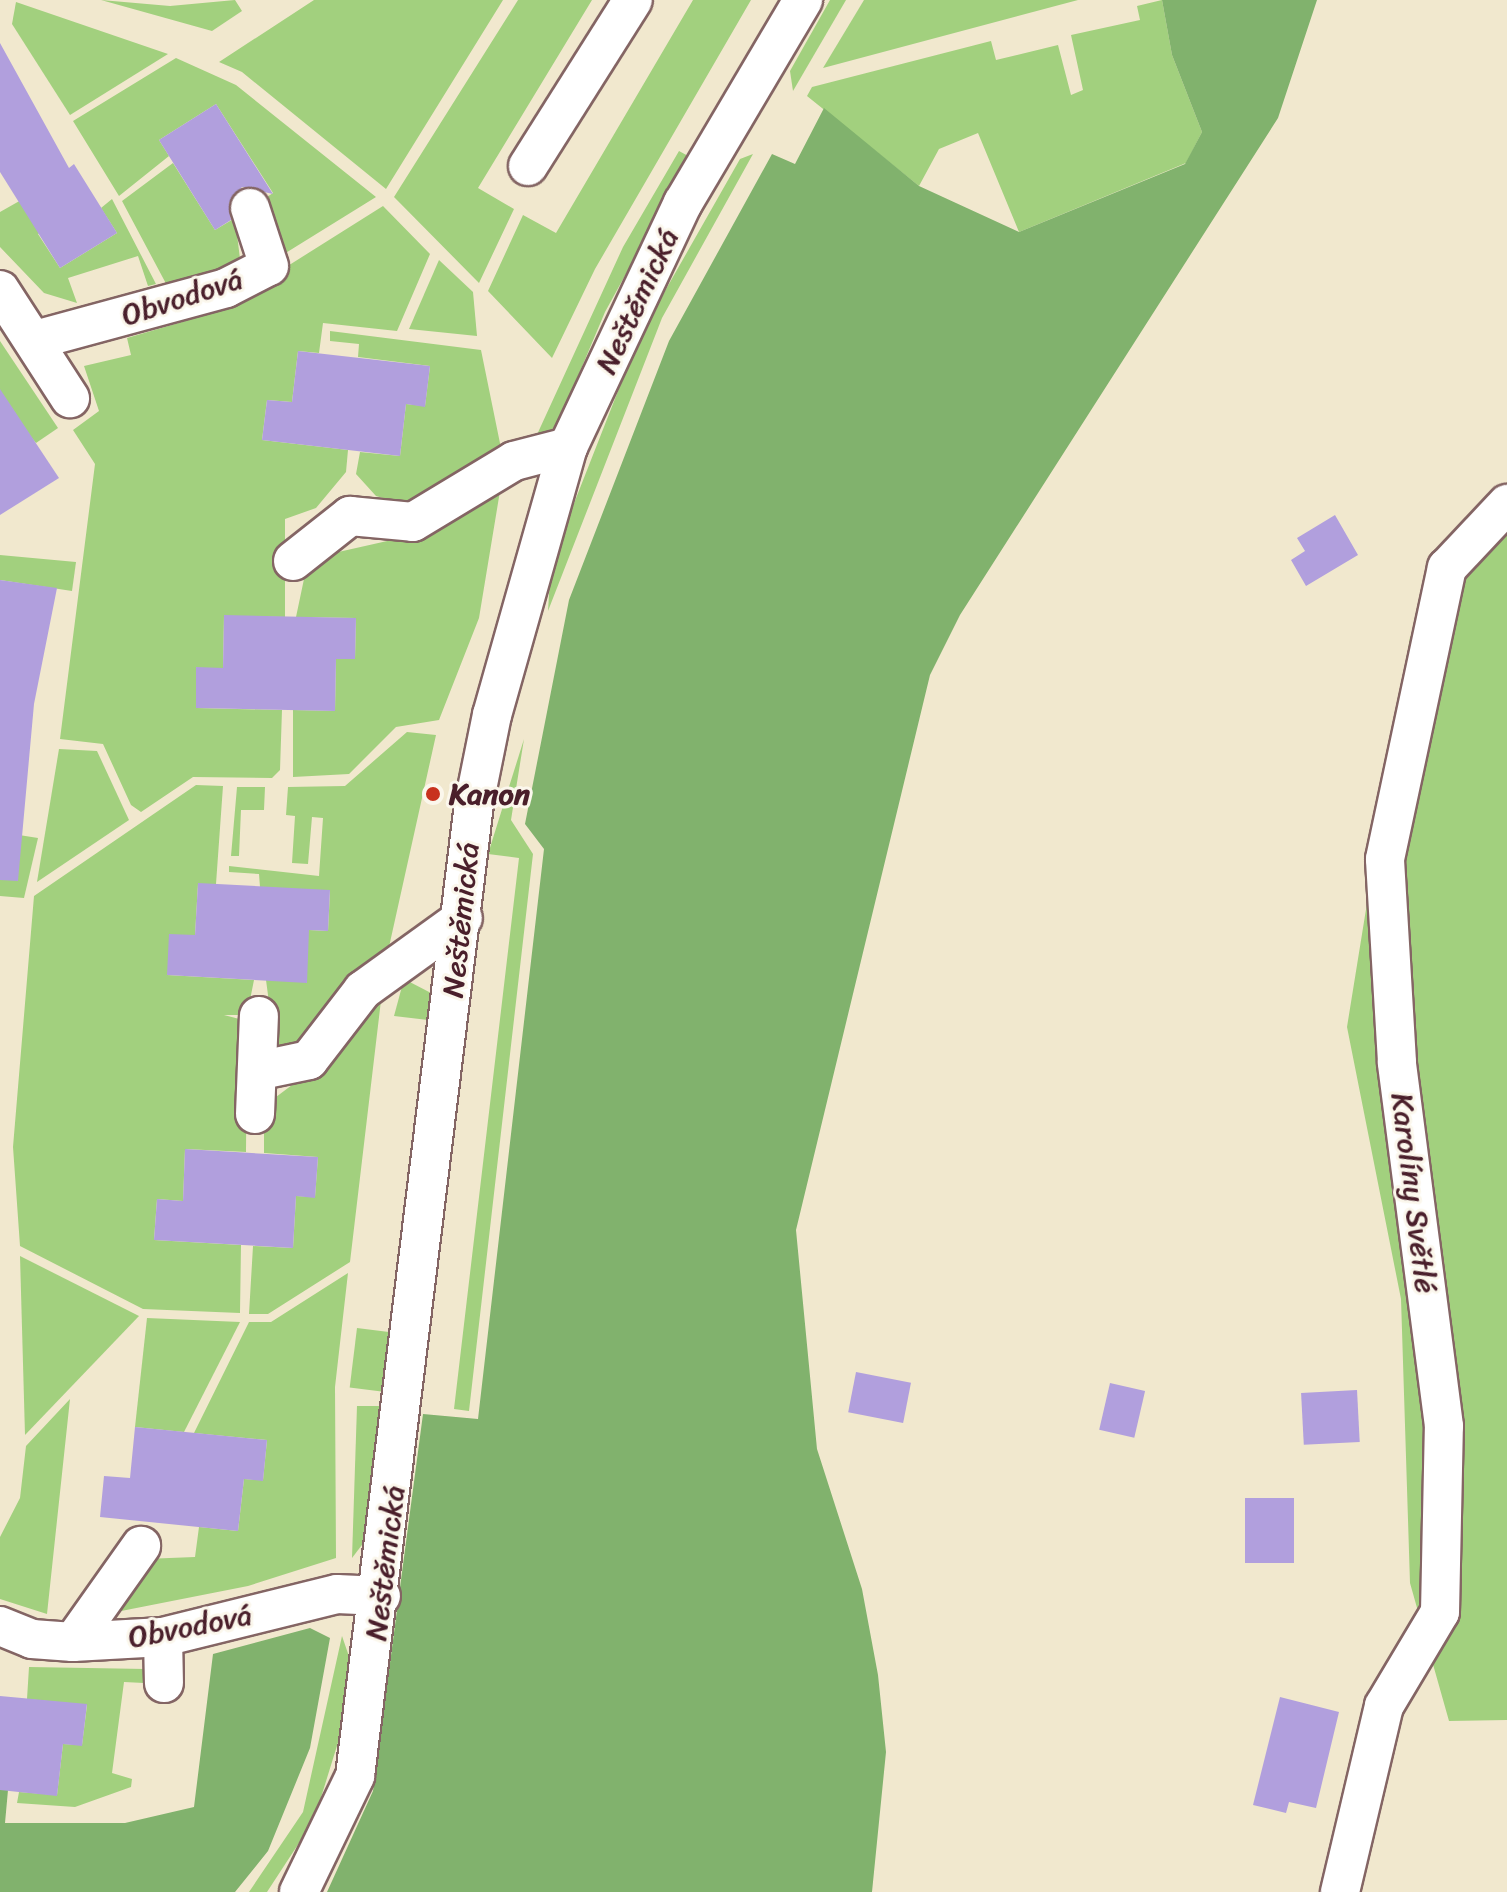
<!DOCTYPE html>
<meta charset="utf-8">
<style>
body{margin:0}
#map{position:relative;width:1507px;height:1892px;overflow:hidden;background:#f1e8ce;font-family:Sriracha,sans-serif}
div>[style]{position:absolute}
.green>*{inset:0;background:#a2d07e;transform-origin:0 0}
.forest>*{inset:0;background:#81b26d}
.building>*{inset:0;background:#b19fdd;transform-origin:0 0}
.roads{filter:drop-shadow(2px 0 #846564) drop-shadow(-2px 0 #846564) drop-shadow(0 2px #846564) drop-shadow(0 -2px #846564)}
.minor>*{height:38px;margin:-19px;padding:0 19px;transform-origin:19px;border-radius:19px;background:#fff}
.dots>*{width:22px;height:22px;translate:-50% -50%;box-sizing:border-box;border:4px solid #fbf7ec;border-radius:50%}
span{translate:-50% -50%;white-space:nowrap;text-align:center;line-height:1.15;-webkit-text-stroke:6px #fbf7ec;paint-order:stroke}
.street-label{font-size:30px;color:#4a1f2b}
.poi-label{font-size:30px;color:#4a1f2b;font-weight:700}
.left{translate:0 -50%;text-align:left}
</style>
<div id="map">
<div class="green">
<i style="clip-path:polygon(101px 0,170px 6px,235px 0,242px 11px,212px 31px)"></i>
<i style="clip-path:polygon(314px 0,503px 0,386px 189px,242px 72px,219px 62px)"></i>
<i style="clip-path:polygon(518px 0,592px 0,478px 188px,514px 209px,479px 283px,394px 197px)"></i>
<i style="clip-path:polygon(693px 0,751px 0,595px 269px,552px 358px,488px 291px,523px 215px,556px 233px)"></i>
<i style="clip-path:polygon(830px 0,846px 0,793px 91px,790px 71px)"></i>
<i style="clip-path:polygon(864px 0,1078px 0,823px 68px)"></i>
<i style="clip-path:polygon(1162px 0,1172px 55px,1202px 132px,1186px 163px,1019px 232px,978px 133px,939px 149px,919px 186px,807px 96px,812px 87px,991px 41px,996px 60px,1058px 45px,1071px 95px,1083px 90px,1071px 35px,1140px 20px,1137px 6px)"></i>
<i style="clip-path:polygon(16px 2px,168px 54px,70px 115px,12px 24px)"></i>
<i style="clip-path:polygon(176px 58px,236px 85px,376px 197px,284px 254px,264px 199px,273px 193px,216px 104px,159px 140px,169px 156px,119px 196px,73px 121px)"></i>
<i style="clip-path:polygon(679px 151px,690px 157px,605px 312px,557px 426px,535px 439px,623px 247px)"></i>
<i style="clip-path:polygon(753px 154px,662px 318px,548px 611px,551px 562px,640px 335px,740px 159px)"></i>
<i style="clip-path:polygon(173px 163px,215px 230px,235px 218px,241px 267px,171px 293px,122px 201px)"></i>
<i style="clip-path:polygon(30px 195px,48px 227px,38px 234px,60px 268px,117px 233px,101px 208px,112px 199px,156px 284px,148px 286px,138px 256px,68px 278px,77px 303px,44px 293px,0 247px,0 212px)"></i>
<i style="clip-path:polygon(383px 206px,430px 254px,397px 331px,323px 323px,319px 353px,298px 351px,292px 402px,267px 400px,262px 440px,348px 450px,346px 472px,316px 508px,285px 519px,285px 617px,224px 616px,223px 668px,196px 668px,197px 708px,282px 710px,280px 770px,272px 778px,193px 777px,141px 812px,131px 805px,103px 744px,60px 739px,95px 464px,73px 430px,99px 411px,84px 366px,131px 355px,127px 338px,213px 313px)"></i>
<i style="clip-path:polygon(439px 260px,473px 292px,477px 336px,409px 329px)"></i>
<i style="clip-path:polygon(330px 331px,481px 350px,503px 458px,414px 507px,376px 496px,356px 474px,360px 452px,400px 456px,406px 404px,425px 406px,430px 366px,358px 357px,359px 344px,330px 341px)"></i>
<i style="clip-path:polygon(0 341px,58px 428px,36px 443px,0 401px)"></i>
<i style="clip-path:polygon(501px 485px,479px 618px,439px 720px,396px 727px,349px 774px,293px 777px,293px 710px,335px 711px,336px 659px,355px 659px,356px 618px,296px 617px,304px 579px,325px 555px,405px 537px)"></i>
<i style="clip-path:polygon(1507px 530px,1507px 1720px,1449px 1721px,1410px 1583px,1401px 1299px,1347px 1027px,1410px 637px)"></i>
<i style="clip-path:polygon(0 555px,76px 562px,72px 591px,0 580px)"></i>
<i style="clip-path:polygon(407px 732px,436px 735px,385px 965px,321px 1033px,276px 1055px,266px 980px,309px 930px,328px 931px,330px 891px,260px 887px,259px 874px,229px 872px,229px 866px,319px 876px,323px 818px,312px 817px,308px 864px,292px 863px,295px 816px,286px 815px,288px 787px,345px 786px)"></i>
<i style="clip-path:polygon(524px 739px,511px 820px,533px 854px,469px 1411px,454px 1409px,519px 858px,488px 854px)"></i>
<i style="clip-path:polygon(59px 749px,97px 751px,129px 820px,37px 882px)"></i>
<i style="clip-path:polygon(196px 785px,223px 786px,216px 884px,198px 884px,195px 935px,167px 975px,254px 980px,247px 1015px,224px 1015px,247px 1021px,246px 1152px,185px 1149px,183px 1201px,157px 1199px,154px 1240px,241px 1245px,240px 1313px,143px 1309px,20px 1246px,13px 1147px,34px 896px)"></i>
<i style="clip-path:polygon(237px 787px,265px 787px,264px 810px,241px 810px,239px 856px,231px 856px)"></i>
<i style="clip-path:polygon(0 832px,38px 838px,24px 898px,0 896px)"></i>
<i style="clip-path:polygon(404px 979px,431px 993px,428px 1020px,394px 1016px)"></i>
<i style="clip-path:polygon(382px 992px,350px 1262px,268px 1314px,249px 1314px,253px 1246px,293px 1248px,296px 1196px,315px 1197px,318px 1157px,264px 1153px,264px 1122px,276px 1097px,328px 1058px)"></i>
<i style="clip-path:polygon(20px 1256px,139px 1316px,25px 1435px)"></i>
<i style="clip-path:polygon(348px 1273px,335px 1387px,336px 1558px,248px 1586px,111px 1613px,144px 1559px,195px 1557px,199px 1527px,238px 1531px,244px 1479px,263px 1480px,267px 1440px,194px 1433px,249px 1322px,271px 1322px)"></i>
<i style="clip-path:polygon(147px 1318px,240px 1322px,184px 1432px,135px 1427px)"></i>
<i style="left:357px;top:1328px;width:34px;height:60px;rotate:7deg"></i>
<i style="clip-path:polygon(70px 1399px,47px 1614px,0 1599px,0 1537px,20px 1498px,26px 1446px)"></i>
<i style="clip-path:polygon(357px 1406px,384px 1406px,368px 1537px,352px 1558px)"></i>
<i style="clip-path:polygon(342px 1636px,353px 1668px,345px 1720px,314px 1820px,267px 1892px,249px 1892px,303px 1812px)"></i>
<i style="clip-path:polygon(29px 1667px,146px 1669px,144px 1683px,124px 1682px,112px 1773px,132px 1779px,131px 1787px,75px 1807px,17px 1803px,19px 1792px,57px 1795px,63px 1744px,82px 1745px,87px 1705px,27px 1699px)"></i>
</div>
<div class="forest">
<i style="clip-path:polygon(1162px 0,1317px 0,1278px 118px,960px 615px,930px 675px,796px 1230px,817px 1449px,862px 1589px,878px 1675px,886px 1752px,872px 1892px,327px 1892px,373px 1791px,423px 1414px,478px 1419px,544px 849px,525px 824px,569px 600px,669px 341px,772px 154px,795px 164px,824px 108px,919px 186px,1019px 232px,1185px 164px,1202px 132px,1172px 55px)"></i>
<i style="clip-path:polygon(310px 1628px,330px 1638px,310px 1748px,268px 1851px,235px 1892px,0 1892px,0 1790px,8px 1790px,5px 1823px,125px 1823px,194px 1807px,213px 1654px)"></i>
</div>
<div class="building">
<i style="clip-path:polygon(0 43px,69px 168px,74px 164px,117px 233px,60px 268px,0 172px)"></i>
<i style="clip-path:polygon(216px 104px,273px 194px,242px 187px,229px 203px,231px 220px,215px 230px,159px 140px)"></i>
<i style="clip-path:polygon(298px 351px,430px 366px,425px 407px,406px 404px,400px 456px,262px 440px,267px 400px,292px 402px)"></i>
<i style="clip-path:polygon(0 389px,59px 478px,0 515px)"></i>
<i style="clip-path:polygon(1335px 515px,1358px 555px,1306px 586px,1291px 560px,1305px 551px,1297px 538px)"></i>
<i style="clip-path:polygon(0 580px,57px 588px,34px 704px,18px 881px,0 880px)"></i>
<i style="clip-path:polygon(224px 615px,356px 618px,355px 659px,336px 659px,335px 711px,196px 708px,196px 667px,223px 668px)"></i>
<i style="clip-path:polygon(198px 883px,330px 890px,328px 931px,309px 930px,307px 983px,167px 975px,169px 934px,195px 935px)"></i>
<i style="clip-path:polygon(185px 1149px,318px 1157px,315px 1198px,296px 1196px,293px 1248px,154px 1240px,157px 1199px,183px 1201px)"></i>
<i style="left:856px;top:1372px;width:56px;height:41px;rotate:11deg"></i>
<i style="left:1110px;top:1383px;width:36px;height:48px;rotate:13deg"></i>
<i style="left:1357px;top:1390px;width:52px;height:56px;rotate:87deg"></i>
<i style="clip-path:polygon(135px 1427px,267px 1440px,263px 1481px,244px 1479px,238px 1531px,100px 1517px,104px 1476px,130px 1478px)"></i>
<i style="left:1245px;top:1498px;width:49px;height:65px"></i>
<i style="clip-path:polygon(0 1696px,87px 1704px,82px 1746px,63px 1744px,57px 1796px,0 1790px)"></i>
<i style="clip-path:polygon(1280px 1697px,1339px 1712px,1316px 1808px,1289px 1802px,1286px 1813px,1253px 1805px)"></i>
</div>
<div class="roads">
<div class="minor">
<i style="left:528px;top:166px;width:196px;rotate:-57.7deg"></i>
<i style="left:0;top:290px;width:129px;rotate:57.1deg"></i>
<i style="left:35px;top:340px;width:198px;rotate:-15.2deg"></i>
<i style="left:226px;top:288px;width:48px;rotate:-27.1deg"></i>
<i style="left:269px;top:266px;width:61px;rotate:-108.1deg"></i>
<i style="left:293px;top:561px;width:73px;rotate:-38.3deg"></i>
<i style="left:350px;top:516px;width:63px;rotate:5.4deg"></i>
<i style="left:413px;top:522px;width:118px;rotate:-31.1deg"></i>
<i style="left:514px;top:461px;width:56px;rotate:-14.5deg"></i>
<i style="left:257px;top:1071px;width:53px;rotate:-11.9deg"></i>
<i style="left:309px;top:1060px;width:88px;rotate:-52.4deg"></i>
<i style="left:363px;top:990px;width:123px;rotate:-35.8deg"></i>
<i style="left:255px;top:1114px;width:98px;rotate:-87.7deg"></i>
<i style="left:0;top:1626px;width:35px;rotate:22deg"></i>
<i style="left:32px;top:1639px;width:41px;rotate:4.2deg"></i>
<i style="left:73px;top:1642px;width:90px;rotate:-3.2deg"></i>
<i style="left:163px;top:1637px;width:179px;rotate:-13.9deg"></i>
<i style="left:337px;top:1594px;width:44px;rotate:2.6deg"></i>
<i style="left:163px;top:1637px;width:46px;rotate:88.8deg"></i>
<i style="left:73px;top:1642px;width:118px;rotate:-54.7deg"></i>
<i style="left:299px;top:1892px;width:129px;rotate:-64.2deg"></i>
<i style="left:355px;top:1776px;width:979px;rotate:-83.02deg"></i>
<i style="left:474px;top:804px;width:91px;rotate:-78.6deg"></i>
<i style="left:492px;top:715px;width:279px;rotate:-74.2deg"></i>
<i style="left:568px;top:447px;width:270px;rotate:-64.8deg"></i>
<i style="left:683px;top:203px;width:236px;rotate:-59.4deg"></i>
<i style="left:1340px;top:1892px;width:191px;rotate:-76.7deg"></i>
<i style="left:1384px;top:1706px;width:109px;rotate:-59.2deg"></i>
<i style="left:1440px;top:1612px;width:186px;rotate:-88.8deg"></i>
<i style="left:1444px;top:1426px;width:367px;rotate:-97.4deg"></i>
<i style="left:1397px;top:1062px;width:203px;rotate:-93.4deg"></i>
<i style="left:1385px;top:859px;width:298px;rotate:-78deg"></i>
<i style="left:1447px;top:568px;width:88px;rotate:-46.8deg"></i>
</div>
</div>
<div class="dots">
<i style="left:433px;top:794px;background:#c8321e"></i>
</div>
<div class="street-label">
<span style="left:182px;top:297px;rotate:-18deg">Obvodová</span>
<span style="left:637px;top:301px;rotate:-65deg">Neštěmická</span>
<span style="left:461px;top:920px;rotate:-84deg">Neštěmická</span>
<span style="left:1414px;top:1193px;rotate:83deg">Karolíny Světlé</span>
<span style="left:385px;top:1563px;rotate:-83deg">Neštěmická</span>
<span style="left:190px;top:1626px;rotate:-11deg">Obvodová</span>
</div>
<div class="poi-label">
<span class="left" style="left:449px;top:794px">Kanon</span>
</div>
</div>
